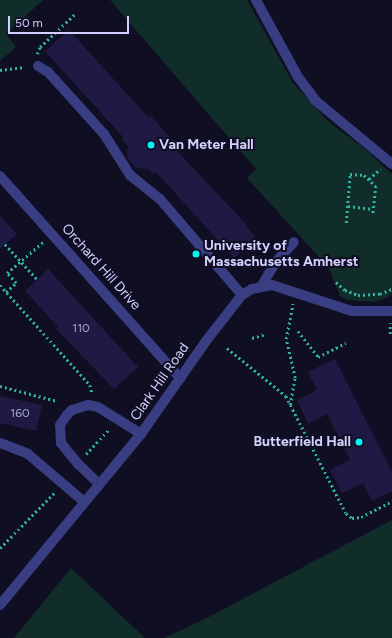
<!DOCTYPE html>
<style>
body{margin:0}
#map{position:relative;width:392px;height:638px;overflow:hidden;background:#100e23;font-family:Figtree,sans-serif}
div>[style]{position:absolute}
.green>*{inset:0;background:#112d29}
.building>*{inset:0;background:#1f1a43}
.path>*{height:2.5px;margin-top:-1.25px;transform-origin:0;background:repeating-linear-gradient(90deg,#30b3a1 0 2px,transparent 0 5px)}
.minor>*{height:10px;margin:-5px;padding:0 5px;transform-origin:5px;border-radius:5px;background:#393d81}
.dots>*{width:11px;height:11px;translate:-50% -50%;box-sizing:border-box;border:2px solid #100e23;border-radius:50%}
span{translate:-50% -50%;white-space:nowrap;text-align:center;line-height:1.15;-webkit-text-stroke:4px #100e23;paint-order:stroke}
.number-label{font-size:12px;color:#a5a2d0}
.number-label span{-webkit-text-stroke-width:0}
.poi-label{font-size:14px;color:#d2d0ff;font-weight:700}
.left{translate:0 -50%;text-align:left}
.right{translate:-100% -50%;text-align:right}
.street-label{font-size:14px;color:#d2d0ff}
.scale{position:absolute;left:8px;top:16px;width:121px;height:18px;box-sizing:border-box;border:2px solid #d2d0ff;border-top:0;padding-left:5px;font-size:12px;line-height:14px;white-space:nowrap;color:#d2d0ff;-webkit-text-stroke:3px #100e23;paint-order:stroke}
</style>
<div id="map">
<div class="green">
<i style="clip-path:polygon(0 0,43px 0,6px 34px,16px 47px,0 61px)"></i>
<i style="clip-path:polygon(110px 0,247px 0,293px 83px,329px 122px,365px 149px,392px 174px,392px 293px,388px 297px,376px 302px,347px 300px,340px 296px,329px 268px,247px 178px,256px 169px)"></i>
<i style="clip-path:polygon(392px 520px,392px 638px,164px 638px,207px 618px)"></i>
<i style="clip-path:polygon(71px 568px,145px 638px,14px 638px)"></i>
</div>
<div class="building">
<i style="clip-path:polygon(69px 30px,148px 117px,150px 115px,181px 149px,178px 152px,246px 224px,245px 225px,256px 238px,234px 258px,156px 172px,153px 174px,148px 169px,136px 168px,127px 157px,128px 146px,122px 140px,124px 138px,45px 51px)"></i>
<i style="clip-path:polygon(0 216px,17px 234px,0 249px)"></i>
<i style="clip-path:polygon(48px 269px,138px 367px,114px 389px,56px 329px,58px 327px,25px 291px)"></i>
<i style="clip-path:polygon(335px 359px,392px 472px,392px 491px,372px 501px,363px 483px,342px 493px,330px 470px,350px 460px,327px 414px,308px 424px,297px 400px,317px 390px,308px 372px)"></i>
<i style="clip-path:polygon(0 396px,42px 405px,36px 431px,0 423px)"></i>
</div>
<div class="path">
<i style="left:37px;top:54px;width:8px;rotate:-67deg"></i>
<i style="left:40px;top:47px;width:47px;rotate:-43.3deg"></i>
<i style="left:0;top:70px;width:25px;rotate:-7deg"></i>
<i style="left:369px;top:179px;width:15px;rotate:-42deg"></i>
<i style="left:348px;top:206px;width:25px;rotate:7deg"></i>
<i style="left:346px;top:223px;width:49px;rotate:-85.3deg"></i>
<i style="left:350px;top:174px;width:14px;rotate:4deg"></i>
<i style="left:364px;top:175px;width:16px;rotate:43deg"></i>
<i style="left:376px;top:186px;width:27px;rotate:96deg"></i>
<i style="left:5px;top:244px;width:47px;rotate:47.6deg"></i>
<i style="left:336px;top:282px;width:12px;rotate:42deg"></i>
<i style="left:345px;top:290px;width:14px;rotate:21deg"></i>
<i style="left:358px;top:295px;width:22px;rotate:-3deg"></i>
<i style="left:380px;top:294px;width:13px;rotate:-23deg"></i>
<i style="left:0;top:285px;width:135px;rotate:48deg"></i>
<i style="left:90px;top:385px;width:8px;rotate:76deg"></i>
<i style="left:6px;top:292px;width:13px;rotate:-42deg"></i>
<i style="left:16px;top:283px;width:13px;rotate:-132deg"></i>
<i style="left:7px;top:273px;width:48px;rotate:-40.7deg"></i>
<i style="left:298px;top:331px;width:33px;rotate:52deg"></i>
<i style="left:318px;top:357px;width:31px;rotate:-27deg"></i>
<i style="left:390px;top:334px;width:11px;rotate:-90deg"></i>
<i style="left:252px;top:338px;width:15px;rotate:-16deg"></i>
<i style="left:227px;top:348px;width:76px;rotate:39.1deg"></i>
<i style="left:286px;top:396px;width:131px;rotate:62.9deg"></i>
<i style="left:346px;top:513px;width:8px;rotate:40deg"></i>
<i style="left:352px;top:518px;width:9px;rotate:-6deg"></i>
<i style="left:361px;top:517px;width:35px;rotate:-27deg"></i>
<i style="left:0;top:386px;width:59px;rotate:14.7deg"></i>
<i style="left:290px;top:405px;width:27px;rotate:-80deg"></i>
<i style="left:295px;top:378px;width:40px;rotate:-103deg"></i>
<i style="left:286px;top:339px;width:36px;rotate:-79deg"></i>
<i style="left:86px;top:454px;width:34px;rotate:-47deg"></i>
<i style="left:0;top:548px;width:77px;rotate:-45.5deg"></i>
</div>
<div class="minor">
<i style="left:256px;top:0;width:88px;rotate:61.4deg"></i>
<i style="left:298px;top:77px;width:30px;rotate:53deg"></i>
<i style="left:316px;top:101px;width:99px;rotate:39.7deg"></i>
<i style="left:38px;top:66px;width:12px;rotate:31deg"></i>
<i style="left:48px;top:72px;width:84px;rotate:47.9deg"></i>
<i style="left:104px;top:134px;width:49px;rotate:57.6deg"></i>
<i style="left:130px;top:175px;width:38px;rotate:39deg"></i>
<i style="left:160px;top:199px;width:126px;rotate:49.5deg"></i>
<i style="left:0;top:176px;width:271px;rotate:48.3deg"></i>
<i style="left:262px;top:285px;width:26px;rotate:-59deg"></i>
<i style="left:275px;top:263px;width:28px;rotate:-48deg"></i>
<i style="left:0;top:443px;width:30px;rotate:21deg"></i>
<i style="left:28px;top:454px;width:72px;rotate:40.5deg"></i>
<i style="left:98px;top:483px;width:28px;rotate:-136deg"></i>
<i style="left:78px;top:464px;width:27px;rotate:-129deg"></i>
<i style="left:61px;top:443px;width:18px;rotate:-93deg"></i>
<i style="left:60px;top:425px;width:12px;rotate:-55deg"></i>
<i style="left:67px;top:415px;width:7px;rotate:-45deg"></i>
<i style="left:72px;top:410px;width:17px;rotate:-17deg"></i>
<i style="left:88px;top:405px;width:10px;rotate:11deg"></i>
<i style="left:98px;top:407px;width:51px;rotate:32.1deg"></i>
<i style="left:0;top:605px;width:222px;rotate:-50.5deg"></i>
<i style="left:141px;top:434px;width:113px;rotate:-55deg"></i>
<i style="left:206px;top:341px;width:58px;rotate:-52deg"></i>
<i style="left:242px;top:295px;width:12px;rotate:-31deg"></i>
<i style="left:252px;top:289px;width:20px;rotate:-11deg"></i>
<i style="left:272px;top:285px;width:84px;rotate:18deg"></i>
<i style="left:352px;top:311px;width:40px"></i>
</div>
<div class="dots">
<i style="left:151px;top:145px;background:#03f4f8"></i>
<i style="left:196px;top:254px;background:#03f4f8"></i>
<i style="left:359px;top:442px;background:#03f4f8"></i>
</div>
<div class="number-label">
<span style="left:81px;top:329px">110</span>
<span style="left:20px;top:414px">160</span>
</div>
<div class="poi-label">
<span class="left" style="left:159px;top:145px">Van Meter Hall</span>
<span class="left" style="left:204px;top:254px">University of<br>Massachusetts Amherst</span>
<span class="right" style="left:351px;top:442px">Butterfield Hall</span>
</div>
<div class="street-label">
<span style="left:101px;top:267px;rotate:48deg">Orchard Hill Drive</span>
<span style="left:160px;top:382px;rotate:-55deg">Clark Hill Road</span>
</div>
<div class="scale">50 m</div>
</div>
